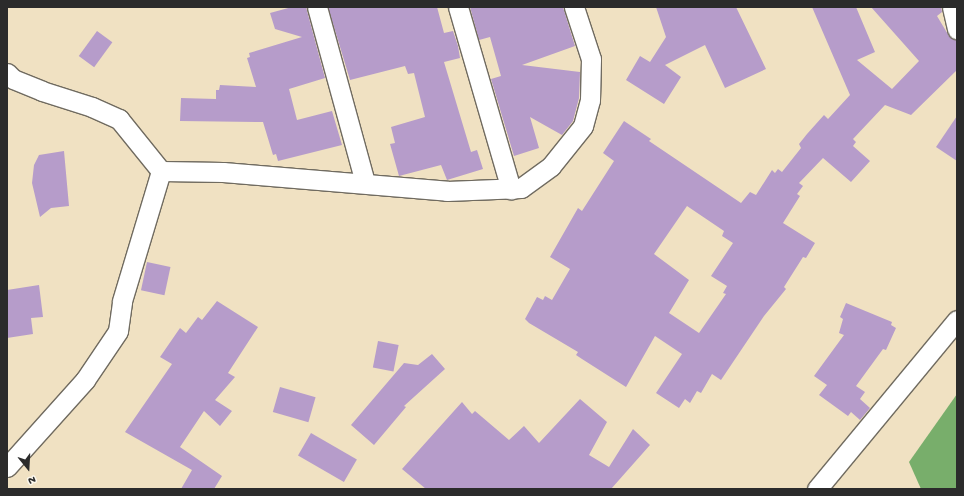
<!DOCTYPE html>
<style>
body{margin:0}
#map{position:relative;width:964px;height:496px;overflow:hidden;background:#f0e1c2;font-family:"Gochi Hand",sans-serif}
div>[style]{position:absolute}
.forest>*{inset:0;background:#78ae6b}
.building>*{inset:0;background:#b69cca;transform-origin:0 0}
.roads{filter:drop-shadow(1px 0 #706b60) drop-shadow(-1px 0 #706b60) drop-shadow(0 1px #706b60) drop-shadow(0 -1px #706b60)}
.street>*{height:19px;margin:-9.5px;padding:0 9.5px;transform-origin:9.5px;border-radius:9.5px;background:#fff}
span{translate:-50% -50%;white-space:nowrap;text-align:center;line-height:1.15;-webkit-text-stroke:3px #fbf7ec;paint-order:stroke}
.frame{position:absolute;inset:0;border:8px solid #2b2b2b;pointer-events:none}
.north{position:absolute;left:8px;top:448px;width:40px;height:40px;-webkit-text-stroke:3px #fbf7ec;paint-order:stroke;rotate:162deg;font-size:11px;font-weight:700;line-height:16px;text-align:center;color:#2b2b2b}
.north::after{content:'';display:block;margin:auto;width:14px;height:18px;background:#2b2b2b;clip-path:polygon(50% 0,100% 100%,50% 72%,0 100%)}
</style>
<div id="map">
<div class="forest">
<i style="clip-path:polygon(957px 394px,957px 489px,921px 489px,909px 462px)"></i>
</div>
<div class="building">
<i style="clip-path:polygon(292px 7px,306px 7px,325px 78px,289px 89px,297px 120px,332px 111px,342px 145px,278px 161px,276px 154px,273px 155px,263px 122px,180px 121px,181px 98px,216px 99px,216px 90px,219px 90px,220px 85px,256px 87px,247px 58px,250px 57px,249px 53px,302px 37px,275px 29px,270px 13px)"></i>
<i style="clip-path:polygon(328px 7px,437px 7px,444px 33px,453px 31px,458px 46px,460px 58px,444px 62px,471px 152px,477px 150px,483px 169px,447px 180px,441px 165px,399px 176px,390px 144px,395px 143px,391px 127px,425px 117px,414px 73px,408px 74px,405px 66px,350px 80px)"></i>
<i style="clip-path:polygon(470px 7px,563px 7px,575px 46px,522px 65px,580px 72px,579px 98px,573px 121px,562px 135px,530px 117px,539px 148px,514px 156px,491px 79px,501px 76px,490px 37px,479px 40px)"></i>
<i style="clip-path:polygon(656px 7px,736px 7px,766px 69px,725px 88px,705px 45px,665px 65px,681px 77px,664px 104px,626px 80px,640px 56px,650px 62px,666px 37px)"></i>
<i style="clip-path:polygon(evenodd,812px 7px,856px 7px,875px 52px,857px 60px,892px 89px,919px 61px,871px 7px,941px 7px,942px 12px,937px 16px,949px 36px,957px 41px,957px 70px,911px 115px,885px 105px,853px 139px,856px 142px,853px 146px,870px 161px,851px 182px,823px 158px,799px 183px,803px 186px,797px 194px,800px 196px,783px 223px,815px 243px,806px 258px,803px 257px,784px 287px,786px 289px,764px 316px,721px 380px,712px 374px,701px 393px,697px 391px,690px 403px,685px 399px,679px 408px,656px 393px,682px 354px,655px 336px,626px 387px,582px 359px,576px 355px,578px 352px,529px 323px,525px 319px,537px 297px,543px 300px,545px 296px,552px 300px,570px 269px,550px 257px,578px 208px,582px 211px,614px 161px,603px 153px,624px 121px,651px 139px,649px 141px,741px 203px,750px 192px,756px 195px,772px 170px,775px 173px,778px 169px,782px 172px,801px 148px,799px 144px,807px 134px,824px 115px,828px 119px,850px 95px,812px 7px,687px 206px,724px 231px,722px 236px,733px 243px,711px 276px,727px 286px,723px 293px,726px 294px,699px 333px,669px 313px,689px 280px,654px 254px,687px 206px)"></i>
<i style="left:97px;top:31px;width:19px;height:31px;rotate:36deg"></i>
<i style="clip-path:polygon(957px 116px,957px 161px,936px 147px)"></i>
<i style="clip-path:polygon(64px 151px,69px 206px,51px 208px,40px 217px,32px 183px,34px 165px,39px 155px)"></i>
<i style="left:147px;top:262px;width:24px;height:29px;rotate:12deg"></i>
<i style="clip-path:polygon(39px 285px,43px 317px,31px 318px,33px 334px,7px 338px,7px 290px)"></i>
<i style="clip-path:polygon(217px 301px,258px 327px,228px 373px,235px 377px,215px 400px,232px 411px,220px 426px,204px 411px,180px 447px,222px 476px,214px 489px,181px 489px,192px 470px,125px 432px,172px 364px,160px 357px,180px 328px,186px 333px,198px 317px,202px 320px)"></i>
<i style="clip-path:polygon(846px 303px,892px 322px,891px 325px,896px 328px,886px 350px,883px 349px,856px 386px,865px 392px,860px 399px,870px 408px,860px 420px,851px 412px,848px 416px,819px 395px,827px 385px,814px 376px,844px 335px,839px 333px,843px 319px,840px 317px)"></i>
<i style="left:378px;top:341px;width:21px;height:27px;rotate:11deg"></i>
<i style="clip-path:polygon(432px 354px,445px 369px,404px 406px,406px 407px,374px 445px,351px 425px,404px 363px,418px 365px)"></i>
<i style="left:280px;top:387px;width:37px;height:26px;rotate:16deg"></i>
<i style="clip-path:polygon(580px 399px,607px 422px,589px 455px,609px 467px,633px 429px,650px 445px,611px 489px,426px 489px,402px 469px,462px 402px,472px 414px,475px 411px,509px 440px,524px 426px,539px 443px)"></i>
<i style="left:311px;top:433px;width:53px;height:26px;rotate:30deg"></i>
</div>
<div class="roads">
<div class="street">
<i style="left:317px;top:7px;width:182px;rotate:74.7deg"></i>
<i style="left:458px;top:7px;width:190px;rotate:73.8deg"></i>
<i style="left:952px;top:7px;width:23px;rotate:77deg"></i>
<i style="left:7px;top:73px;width:8px;rotate:45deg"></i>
<i style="left:13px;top:79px;width:31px;rotate:22deg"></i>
<i style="left:42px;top:91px;width:52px;rotate:17.7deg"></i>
<i style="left:92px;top:107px;width:30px;rotate:24deg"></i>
<i style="left:119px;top:119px;width:67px;rotate:51.1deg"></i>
<i style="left:161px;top:171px;width:62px;rotate:0.9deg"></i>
<i style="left:223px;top:172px;width:225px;rotate:4.8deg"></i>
<i style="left:447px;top:191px;width:74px;rotate:-2.3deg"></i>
<i style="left:521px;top:188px;width:37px;rotate:-36deg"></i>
<i style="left:551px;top:166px;width:51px;rotate:-51.3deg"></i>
<i style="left:583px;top:126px;width:27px;rotate:-75deg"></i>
<i style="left:590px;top:100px;width:41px;rotate:-88.6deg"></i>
<i style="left:591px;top:59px;width:55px;rotate:-108.1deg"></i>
<i style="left:7px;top:467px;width:117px;rotate:-48.1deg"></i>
<i style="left:85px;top:380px;width:59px;rotate:-56deg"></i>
<i style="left:118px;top:331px;width:30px;rotate:-82deg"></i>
<i style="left:122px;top:301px;width:136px;rotate:-73.3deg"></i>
<i style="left:817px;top:489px;width:219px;rotate:-50.4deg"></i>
</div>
</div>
<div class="frame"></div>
<div class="north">N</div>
</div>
